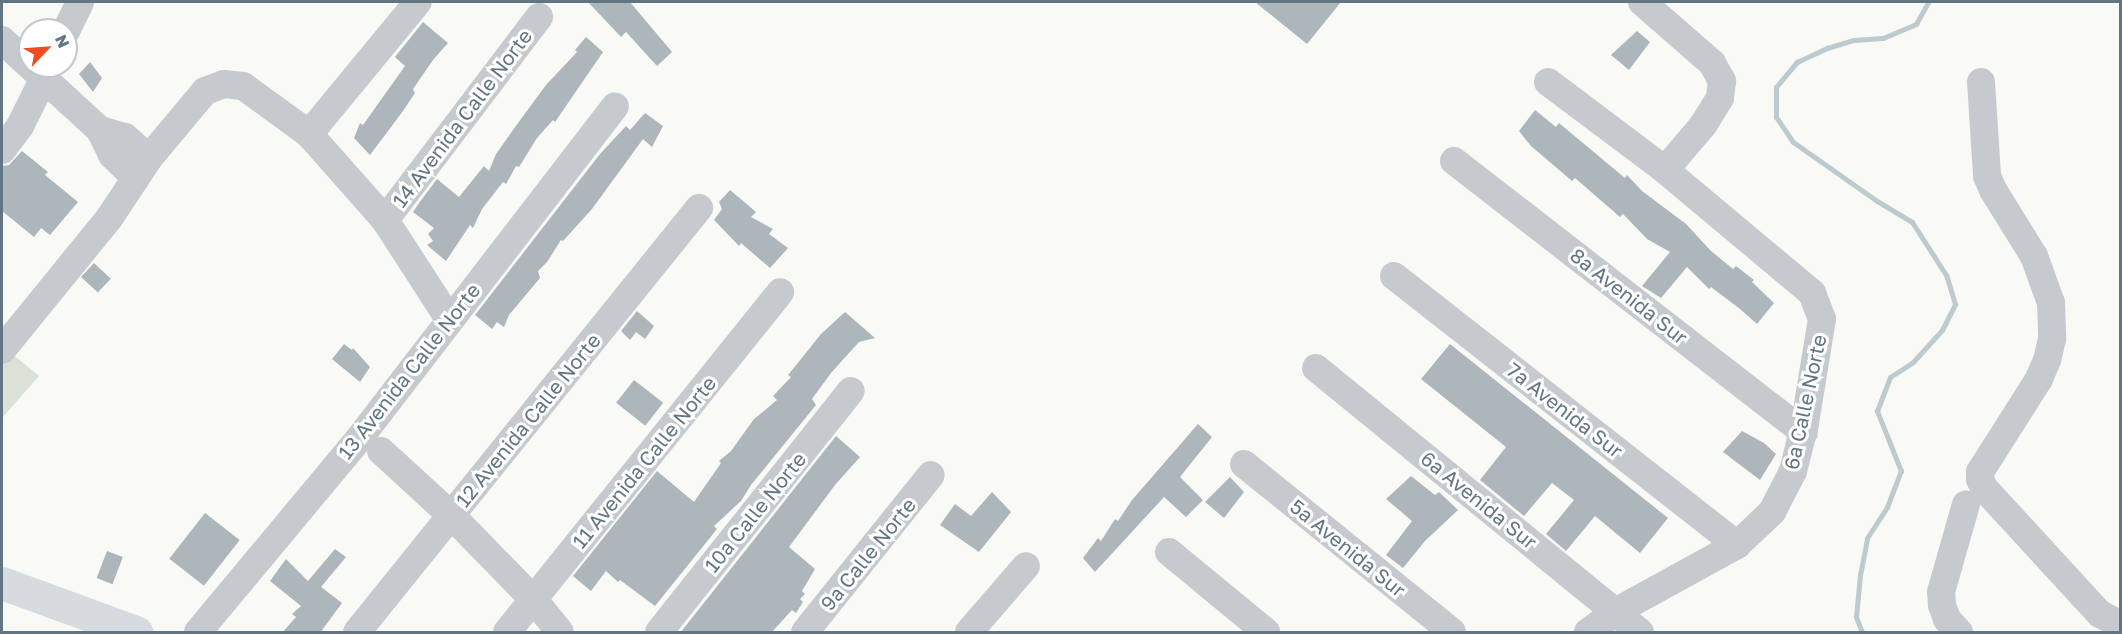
<!DOCTYPE html>
<style>
body{margin:0}
#map{position:relative;width:2122px;height:634px;overflow:hidden;background:#f9f9f6;font-family:"Golos Text",sans-serif}
div>[style]{position:absolute}
.green>*{inset:0;background:#dae1d7}
.stream>*{height:5px;margin:-2.5px;padding:0 2.5px;transform-origin:2.5px;border-radius:2.5px;background:#bdcace}
.building>*{inset:0;background:#adb6bb;transform-origin:0 0}
.minor>*{height:28px;margin:-14px;padding:0 14px;transform-origin:14px;border-radius:14px;background:#c6cace}
.major>*{height:33px;margin:-16.5px;padding:0 16.5px;transform-origin:16.5px;border-radius:16.5px;background:#d6dbdf}
span{translate:-50% -50%;white-space:nowrap;text-align:center;line-height:1.15;-webkit-text-stroke:6px #fff;paint-order:stroke}
.street-label{font-size:20px;color:#627583}
.frame{position:absolute;inset:0;border:3px solid #627583;pointer-events:none}
.north{position:absolute;left:18px;top:18px;width:60px;height:60px;box-sizing:border-box;background:#fff;border:2px solid #c0c8cd;border-radius:50%;rotate:65deg;font-size:16px;font-weight:700;line-height:24px;text-align:center;color:#627583}
.north::after{content:'';display:block;margin:auto;width:21px;height:27px;background:#ef4a20;clip-path:polygon(50% 0,100% 100%,50% 72%,0 100%)}
</style>
<div id="map">
<div class="green">
<i style="clip-path:polygon(10px 352px,39px 376px,2px 418px,2px 359px)"></i>
</div>
<div class="stream">
<i style="left:1862px;top:632px;width:16px;rotate:-112deg"></i>
<i style="left:1856px;top:617px;width:42px;rotate:-84.6deg"></i>
<i style="left:1860px;top:575px;width:38px;rotate:-79deg"></i>
<i style="left:1867px;top:538px;width:37px;rotate:-57deg"></i>
<i style="left:1887px;top:507px;width:39px;rotate:-69deg"></i>
<i style="left:1901px;top:471px;width:65px;rotate:-111.8deg"></i>
<i style="left:1877px;top:411px;width:36px;rotate:-69deg"></i>
<i style="left:1890px;top:377px;width:27px;rotate:-33deg"></i>
<i style="left:1913px;top:362px;width:43px;rotate:-47.8deg"></i>
<i style="left:1942px;top:330px;width:29px;rotate:-63deg"></i>
<i style="left:1955px;top:304px;width:30px;rotate:-107deg"></i>
<i style="left:1946px;top:275px;width:63px;rotate:-122.7deg"></i>
<i style="left:1912px;top:222px;width:41px;rotate:-149deg"></i>
<i style="left:1877px;top:201px;width:103px;rotate:-144.9deg"></i>
<i style="left:1793px;top:142px;width:30px;rotate:-124deg"></i>
<i style="left:1776px;top:117px;width:30px;rotate:-90deg"></i>
<i style="left:1776px;top:87px;width:33px;rotate:-50deg"></i>
<i style="left:1797px;top:62px;width:33px;rotate:-25deg"></i>
<i style="left:1827px;top:48px;width:28px;rotate:-17deg"></i>
<i style="left:1854px;top:40px;width:29px;rotate:-4deg"></i>
<i style="left:1883px;top:38px;width:36px;rotate:-23deg"></i>
<i style="left:1916px;top:24px;width:25px;rotate:-61deg"></i>
</div>
<div class="building">
<i style="clip-path:polygon(588px 2px,630px 2px,672px 52px,657px 66px,626px 32px,621px 37px)"></i>
<i style="clip-path:polygon(1255px 2px,1341px 2px,1307px 44px)"></i>
<i style="clip-path:polygon(423px 22px,448px 43px,433px 60px,413px 89px,415px 93px,403px 111px,370px 155px,354px 138px,360px 123px,363px 125px,405px 66px,395px 57px)"></i>
<i style="clip-path:polygon(1637px 31px,1650px 42px,1629px 70px,1611px 55px)"></i>
<i style="clip-path:polygon(586px 37px,603px 52px,555px 122px,553px 120px,537px 138px,519px 167px,516px 166px,506px 184px,503px 182px,482px 209px,473px 228px,470px 225px,446px 261px,427px 245px,433px 241px,428px 234px,434px 228px,413px 212px,419px 203px,437px 179px,459px 197px,484px 166px,489px 171px,496px 154px,518px 123px,546px 85px,577px 52px,575px 50px)"></i>
<i style="clip-path:polygon(90px 62px,102px 78px,93px 92px,79px 74px)"></i>
<i style="clip-path:polygon(1535px 110px,1556px 127px,1559px 123px,1625px 178px,1627px 175px,1642px 191px,1686px 224px,1711px 251px,1733px 269px,1736px 266px,1754px 280px,1752px 282px,1774px 303px,1757px 324px,1740px 309px,1711px 287px,1709px 289px,1687px 267px,1661px 298px,1642px 286px,1670px 252px,1647px 239px,1623px 214px,1620px 217px,1575px 178px,1572px 181px,1531px 146px,1519px 131px)"></i>
<i style="clip-path:polygon(645px 113px,663px 126px,652px 147px,643px 139px,592px 209px,563px 241px,561px 240px,547px 262px,538px 271px,540px 278px,509px 315px,504px 327px,497px 322px,492px 329px,475px 315px,600px 154px,626px 126px,630px 130px)"></i>
<i style="clip-path:polygon(22px 151px,48px 172px,45px 175px,78px 202px,50px 235px,41px 228px,34px 237px,2px 211px,2px 166px,9px 165px)"></i>
<i style="clip-path:polygon(730px 190px,756px 212px,751px 217px,773px 229px,769px 234px,788px 248px,770px 268px,741px 243px,739px 246px,714px 220px,722px 209px,719px 202px)"></i>
<i style="left:94px;top:263px;width:23px;height:19px;rotate:43deg"></i>
<i style="clip-path:polygon(637px 311px,654px 326px,645px 339px,636px 332px,630px 340px,621px 331px)"></i>
<i style="clip-path:polygon(845px 312px,875px 338px,859px 342px,831px 373px,812px 399px,816px 405px,751px 485px,741px 501px,714px 526px,717px 529px,655px 606px,620px 580px,618px 582px,606px 571px,591px 591px,573px 576px,657px 471px,694px 502px,721px 463px,719px 461px,731px 451px,754px 419px,777px 400px,773px 396px,791px 377px,788px 375px,797px 364px,821px 334px)"></i>
<i style="clip-path:polygon(344px 344px,352px 350px,353px 348px,370px 367px,360px 382px,332px 359px)"></i>
<i style="clip-path:polygon(1450px 344px,1668px 518px,1640px 553px,1595px 516px,1566px 551px,1546px 534px,1574px 500px,1552px 483px,1524px 516px,1480px 480px,1506px 447px,1421px 379px)"></i>
<i style="left:634px;top:380px;width:37px;height:29px;rotate:38deg"></i>
<i style="clip-path:polygon(1198px 424px,1212px 437px,1180px 477px,1203px 500px,1186px 517px,1164px 497px,1095px 572px,1083px 558px,1098px 538px,1101px 541px,1115px 519px,1118px 521px,1132px 500px)"></i>
<i style="clip-path:polygon(1742px 431px,1764px 443px,1776px 454px,1760px 480px,1723px 452px)"></i>
<i style="clip-path:polygon(836px 436px,860px 457px,835px 485px,789px 547px,815px 569px,802px 591px,805px 594px,800px 599px,803px 602px,796px 613px,792px 610px,771px 633px,680px 633px)"></i>
<i style="clip-path:polygon(1411px 476px,1435px 495px,1439px 492px,1458px 510px,1425px 541px,1403px 568px,1386px 555px,1412px 521px,1386px 499px)"></i>
<i style="clip-path:polygon(1230px 477px,1244px 492px,1224px 518px,1205px 502px)"></i>
<i style="clip-path:polygon(992px 492px,1011px 512px,979px 552px,940px 525px,955px 504px,971px 516px)"></i>
<i style="left:205px;top:513px;width:44px;height:58px;rotate:38deg"></i>
<i style="clip-path:polygon(335px 549px,346px 557px,321px 587px,342px 603px,320px 633px,282px 633px,296px 617px,292px 614px,301px 606px,270px 581px,286px 559px,308px 581px)"></i>
<i style="left:107px;top:551px;width:17px;height:29px;rotate:21deg"></i>
</div>
<div class="minor">
<i style="left:1642px;top:2px;width:93px;rotate:41.1deg"></i>
<i style="left:1712px;top:63px;width:21px;rotate:61deg"></i>
<i style="left:1722px;top:81px;width:17px;rotate:97deg"></i>
<i style="left:1720px;top:98px;width:31px;rotate:122deg"></i>
<i style="left:1704px;top:124px;width:60px;rotate:130.3deg"></i>
<i style="left:66px;top:31px;width:32px;rotate:-64deg"></i>
<i style="left:2px;top:40px;width:133px;rotate:42.6deg"></i>
<i style="left:100px;top:130px;width:28px;rotate:64deg"></i>
<i style="left:112px;top:155px;width:33px;rotate:44deg"></i>
<i style="left:1548px;top:82px;width:146px;rotate:36.9deg"></i>
<i style="left:1665px;top:170px;width:192px;rotate:39.9deg"></i>
<i style="left:1812px;top:293px;width:28px;rotate:69deg"></i>
<i style="left:1822px;top:319px;width:105px;rotate:99.3deg"></i>
<i style="left:1805px;top:423px;width:49px;rotate:104deg"></i>
<i style="left:1793px;top:471px;width:46px;rotate:117.1deg"></i>
<i style="left:1772px;top:512px;width:48px;rotate:136.7deg"></i>
<i style="left:1737px;top:545px;width:137px;rotate:151.2deg"></i>
<i style="left:1617px;top:611px;width:36px;rotate:144deg"></i>
<i style="left:1981px;top:82px;width:94px;rotate:86.3deg"></i>
<i style="left:1987px;top:176px;width:15px;rotate:67deg"></i>
<i style="left:1993px;top:190px;width:78px;rotate:58.2deg"></i>
<i style="left:2034px;top:256px;width:50px;rotate:70.1deg"></i>
<i style="left:2051px;top:303px;width:36px;rotate:88deg"></i>
<i style="left:2052px;top:339px;width:22px;rotate:103deg"></i>
<i style="left:2047px;top:360px;width:21px;rotate:113deg"></i>
<i style="left:2039px;top:379px;width:110px;rotate:122.4deg"></i>
<i style="left:1980px;top:472px;width:7px;rotate:90deg"></i>
<i style="left:1980px;top:479px;width:10px;rotate:66deg"></i>
<i style="left:1984px;top:488px;width:171px;rotate:47.4deg"></i>
<i style="left:2100px;top:614px;width:22px;rotate:27deg"></i>
<i style="left:100px;top:130px;width:26px;rotate:16deg"></i>
<i style="left:125px;top:137px;width:32px;rotate:41deg"></i>
<i style="left:309px;top:134px;width:171px;rotate:-50.5deg"></i>
<i style="left:2px;top:150px;width:30px;rotate:-53deg"></i>
<i style="left:20px;top:126px;width:67px;rotate:-63.4deg"></i>
<i style="left:1454px;top:161px;width:443px;rotate:37.8deg"></i>
<i style="left:385px;top:220px;width:255px;rotate:-52.8deg"></i>
<i style="left:1394px;top:276px;width:436px;rotate:38.1deg"></i>
<i style="left:2px;top:350px;width:171px;rotate:-50.9deg"></i>
<i style="left:110px;top:217px;width:71px;rotate:-56.5deg"></i>
<i style="left:149px;top:158px;width:87px;rotate:-50.1deg"></i>
<i style="left:205px;top:91px;width:20px;rotate:-20deg"></i>
<i style="left:224px;top:84px;width:19px;rotate:6deg"></i>
<i style="left:243px;top:86px;width:82px;rotate:36deg"></i>
<i style="left:309px;top:134px;width:115px;rotate:48.5deg"></i>
<i style="left:385px;top:220px;width:118px;rotate:57.1deg"></i>
<i style="left:1316px;top:368px;width:418px;rotate:39.2deg"></i>
<i style="left:381px;top:451px;width:96px;rotate:42.5deg"></i>
<i style="left:452px;top:516px;width:117px;rotate:45.7deg"></i>
<i style="left:534px;top:600px;width:41px;rotate:50.9deg"></i>
<i style="left:1244px;top:464px;width:267px;rotate:38.9deg"></i>
<i style="left:1169px;top:552px;width:126px;rotate:39.5deg"></i>
<i style="left:198px;top:632px;width:250px;rotate:-50.2deg"></i>
<i style="left:358px;top:440px;width:421px;rotate:-52.4deg"></i>
<i style="left:357px;top:632px;width:545px;rotate:-51.11deg"></i>
<i style="left:507px;top:632px;width:436px;rotate:-51.2deg"></i>
<i style="left:659px;top:632px;width:308px;rotate:-51.5deg"></i>
<i style="left:805px;top:632px;width:201px;rotate:-51.3deg"></i>
<i style="left:969px;top:632px;width:87px;rotate:-49.2deg"></i>
<i style="left:1959px;top:632px;width:18px;rotate:-133deg"></i>
<i style="left:1947px;top:619px;width:15px;rotate:-110deg"></i>
<i style="left:1942px;top:605px;width:13px;rotate:-94deg"></i>
<i style="left:1941px;top:592px;width:91px;rotate:-74.1deg"></i>
</div>
<div class="major">
<i style="left:2px;top:583px;width:143px;rotate:20.1deg"></i>
</div>
<div class="street-label">
<span style="left:462px;top:118px;rotate:-53deg">14 Avenida Calle Norte</span>
<span style="left:1629px;top:296px;rotate:38deg">8a Avenida Sur</span>
<span style="left:409px;top:371px;rotate:-52deg">13 Avenida Calle Norte</span>
<span style="left:1805px;top:402px;rotate:-78deg">6a Calle Norte</span>
<span style="left:1565px;top:410px;rotate:38deg">7a Avenida Sur</span>
<span style="left:528px;top:420px;rotate:-51deg">12 Avenida Calle Norte</span>
<span style="left:644px;top:462px;rotate:-51deg">11 Avenida Calle Norte</span>
<span style="left:1479px;top:500px;rotate:39deg">6a Avenida Sur</span>
<span style="left:755px;top:512px;rotate:-51deg">10a Calle Norte</span>
<span style="left:1348px;top:548px;rotate:39deg">5a Avenida Sur</span>
<span style="left:868px;top:554px;rotate:-51deg">9a Calle Norte</span>
</div>
<div class="frame"></div>
<div class="north">N</div>
</div>
